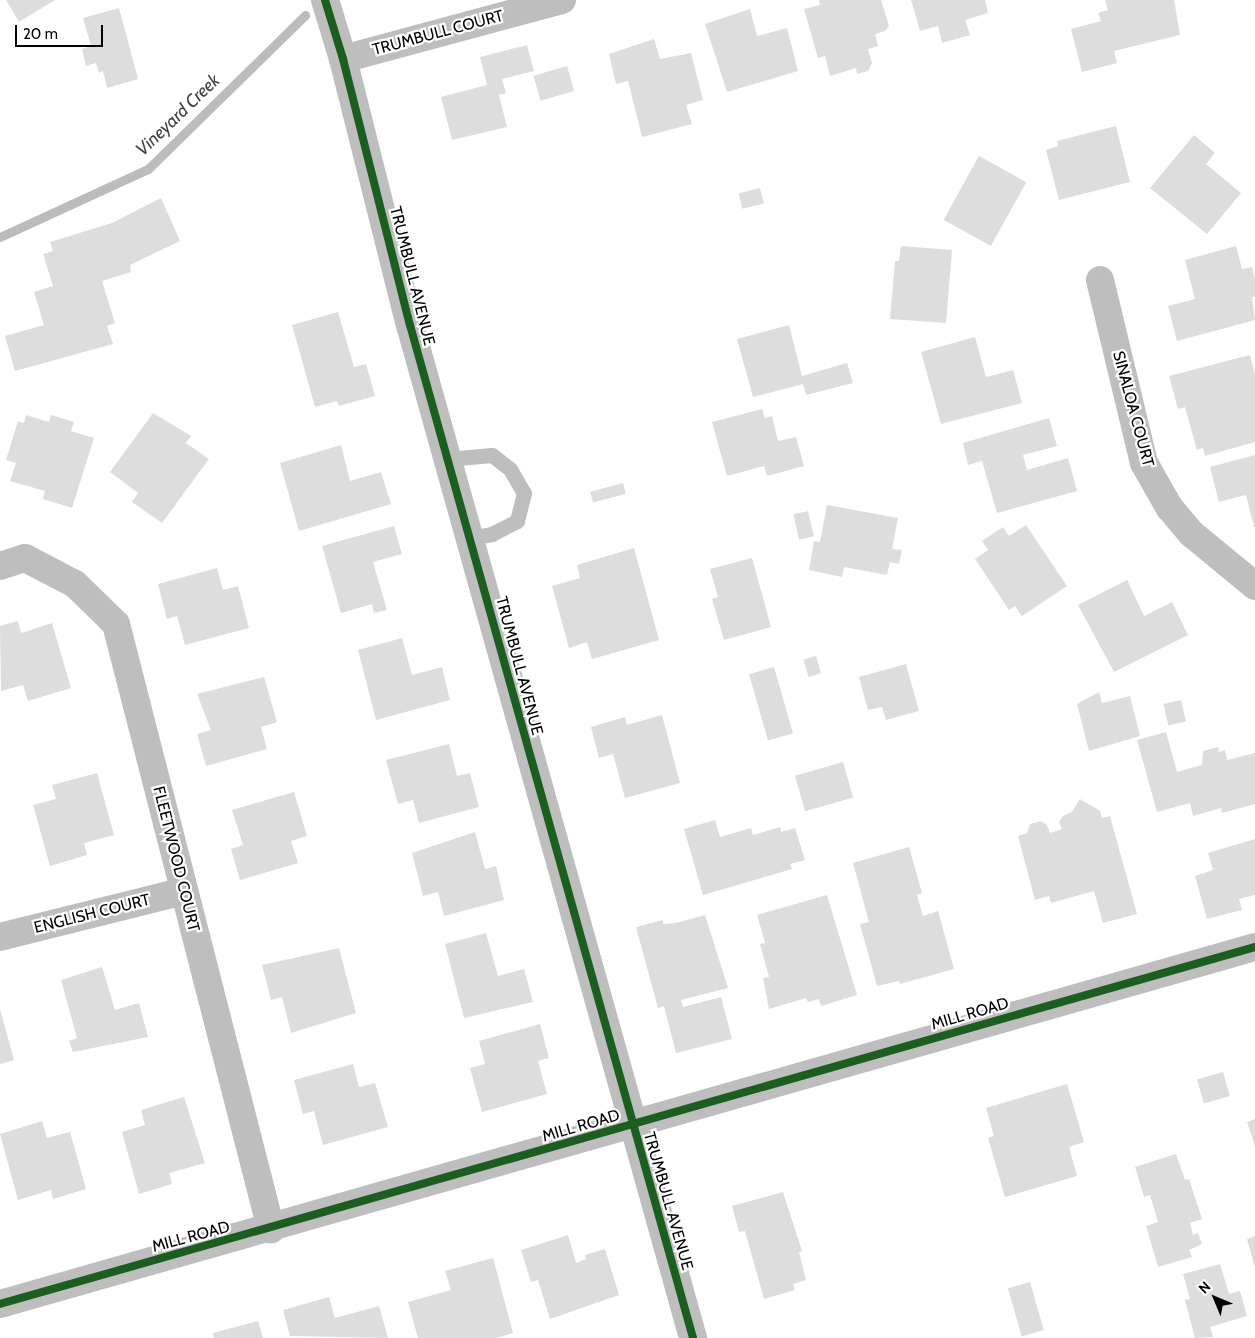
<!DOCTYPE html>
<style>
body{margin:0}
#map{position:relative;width:1255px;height:1338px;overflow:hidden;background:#fff;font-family:Cabin,sans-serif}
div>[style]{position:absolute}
.stream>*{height:9px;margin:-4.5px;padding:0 4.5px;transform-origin:4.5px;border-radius:4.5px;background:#bcbcbc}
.building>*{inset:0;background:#ddd;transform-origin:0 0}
.service>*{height:15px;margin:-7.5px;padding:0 7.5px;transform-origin:7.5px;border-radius:7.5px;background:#bebebe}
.minor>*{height:28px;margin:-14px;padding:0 14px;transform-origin:14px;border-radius:14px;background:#bebebe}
.cycleway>*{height:8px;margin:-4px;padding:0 4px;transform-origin:4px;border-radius:4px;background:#1b5e20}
span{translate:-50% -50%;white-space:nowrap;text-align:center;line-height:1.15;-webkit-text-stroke:4.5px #fff;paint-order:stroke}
.street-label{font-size:16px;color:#000}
.water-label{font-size:18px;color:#414141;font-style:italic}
.north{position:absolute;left:1190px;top:1273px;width:50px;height:50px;-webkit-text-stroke:4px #fff;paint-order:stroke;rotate:315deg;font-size:14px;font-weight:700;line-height:20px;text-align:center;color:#000}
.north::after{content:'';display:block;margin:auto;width:18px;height:22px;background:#000;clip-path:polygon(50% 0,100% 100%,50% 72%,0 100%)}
.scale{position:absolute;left:15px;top:25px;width:88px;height:22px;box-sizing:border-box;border:2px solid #000;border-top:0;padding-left:6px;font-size:15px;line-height:18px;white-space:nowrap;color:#000;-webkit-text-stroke:4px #fff;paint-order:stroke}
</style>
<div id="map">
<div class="stream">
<i style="left:0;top:237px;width:163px;rotate:-24.7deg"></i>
<i style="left:148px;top:169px;width:220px;rotate:-44.4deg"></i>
</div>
<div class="building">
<i style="clip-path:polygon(6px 0,55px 0,19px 22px)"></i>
<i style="clip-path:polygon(819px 0,881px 0,889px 26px,885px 31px,875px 34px,878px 46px,868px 49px,872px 63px,868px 71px,857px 74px,856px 68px,830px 76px,825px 56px,818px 58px,804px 9px,820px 5px)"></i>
<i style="clip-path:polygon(911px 0,985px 0,988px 13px,965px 20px,970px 35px,942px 43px,938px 26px,920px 31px)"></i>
<i style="clip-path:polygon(1105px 0,1174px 0,1180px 35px,1114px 51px,1117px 63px,1082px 72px,1071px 29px,1101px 21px,1098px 13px,1108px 10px)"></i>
<i style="clip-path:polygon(119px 8px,138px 79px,107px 88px,103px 71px,99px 73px,96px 63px,86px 66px,82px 49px,91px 46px,83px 18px)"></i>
<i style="clip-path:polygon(750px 9px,757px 36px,787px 28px,798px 71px,727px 92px,705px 24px)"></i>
<i style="clip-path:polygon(654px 39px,660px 59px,691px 53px,703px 100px,686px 105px,692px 124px,642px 137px,628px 81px,616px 84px,609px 54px)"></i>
<i style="clip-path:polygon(527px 45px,534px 71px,502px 79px,506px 93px,499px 95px,507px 127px,452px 140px,441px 97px,487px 85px,480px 57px)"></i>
<i style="left:567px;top:66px;width:26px;height:35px;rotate:74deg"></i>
<i style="clip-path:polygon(1116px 126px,1130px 182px,1059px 200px,1046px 150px,1058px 146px,1057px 141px)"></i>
<i style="clip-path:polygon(1194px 135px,1215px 153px,1206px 164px,1241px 193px,1207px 234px,1150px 188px)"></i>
<i style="left:979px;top:156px;width:54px;height:73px;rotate:29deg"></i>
<i style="left:760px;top:188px;width:16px;height:22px;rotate:76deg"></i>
<i style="clip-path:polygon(161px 198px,180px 241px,130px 265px,131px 272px,102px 281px,115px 323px,107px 326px,113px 344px,15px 371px,5px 336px,44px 325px,34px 292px,53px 286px,43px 254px,53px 251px,50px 242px,112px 223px)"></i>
<i style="clip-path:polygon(901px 246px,952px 250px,946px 323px,890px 319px,895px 261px,899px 261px)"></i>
<i style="clip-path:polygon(1236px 246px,1242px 269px,1252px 267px,1255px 279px,1255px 297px,1252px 297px,1255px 320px,1177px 341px,1168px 306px,1195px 299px,1185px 260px)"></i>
<i style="clip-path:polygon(338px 312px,354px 367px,366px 364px,375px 396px,339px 406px,337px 401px,315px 407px,292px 325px)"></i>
<i style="clip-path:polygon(789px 325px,802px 376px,847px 363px,853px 383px,806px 395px,803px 384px,753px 397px,737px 339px)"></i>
<i style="clip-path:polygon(975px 337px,986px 377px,1013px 370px,1022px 403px,941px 424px,921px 352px)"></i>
<i style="clip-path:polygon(1250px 355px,1255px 374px,1255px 442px,1205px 456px,1203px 448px,1197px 450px,1185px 407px,1178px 409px,1169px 376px)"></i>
<i style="clip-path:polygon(762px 409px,765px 418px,772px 416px,778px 441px,796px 437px,804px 466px,767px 476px,764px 466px,727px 476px,712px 422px)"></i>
<i style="clip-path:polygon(153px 413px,191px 436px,186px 443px,209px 459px,162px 523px,132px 502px,138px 493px,110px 472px)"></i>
<i style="clip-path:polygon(26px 415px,49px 422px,51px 415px,74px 422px,71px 431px,94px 438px,72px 508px,43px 499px,45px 491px,10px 481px,16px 463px,6px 460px,18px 421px,24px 423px)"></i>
<i style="clip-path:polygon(1049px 418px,1057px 446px,1023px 455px,1027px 470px,1068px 458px,1077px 491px,997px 513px,982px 461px,968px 465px,963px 443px)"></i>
<i style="clip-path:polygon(341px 445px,350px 481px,381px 472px,391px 504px,299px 531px,280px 463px)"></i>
<i style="clip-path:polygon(1255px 455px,1255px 527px,1254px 527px,1246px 495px,1219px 502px,1210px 467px)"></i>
<i style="left:623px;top:483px;width:11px;height:34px;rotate:75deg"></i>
<i style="clip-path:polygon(827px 505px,898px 518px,892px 549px,902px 550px,899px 564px,890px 562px,887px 575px,844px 567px,842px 577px,809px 570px,814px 541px,820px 542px)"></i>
<i style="left:808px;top:511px;width:26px;height:15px;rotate:77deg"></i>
<i style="clip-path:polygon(1026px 525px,1067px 586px,1022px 616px,1015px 606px,1009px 610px,975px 559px,988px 550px,982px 541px,1003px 527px,1009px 536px)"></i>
<i style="clip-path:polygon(394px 526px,402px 554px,373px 562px,387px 610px,374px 613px,372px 604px,341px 613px,322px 546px)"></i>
<i style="clip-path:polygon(634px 548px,659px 640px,592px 659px,587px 642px,569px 648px,552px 586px,580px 578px,577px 565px)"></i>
<i style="clip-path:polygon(752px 558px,771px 627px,724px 640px,712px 599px,718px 597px,710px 569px)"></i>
<i style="clip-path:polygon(217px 568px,223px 590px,238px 586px,249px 628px,185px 645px,177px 616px,167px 619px,158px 584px)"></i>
<i style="clip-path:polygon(1127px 580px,1144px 616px,1172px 602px,1188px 635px,1114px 672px,1078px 605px)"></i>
<i style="clip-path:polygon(18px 621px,21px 633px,52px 623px,71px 688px,28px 701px,23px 685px,1px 691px,0 626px)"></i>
<i style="clip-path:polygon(402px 638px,412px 675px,442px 667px,450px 700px,376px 720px,358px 650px)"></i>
<i style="left:816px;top:656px;width:18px;height:13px;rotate:74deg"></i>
<i style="clip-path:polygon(906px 664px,919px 711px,886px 720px,882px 707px,868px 710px,859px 677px)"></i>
<i style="left:774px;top:667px;width:69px;height:26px;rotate:74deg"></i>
<i style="clip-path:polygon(264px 677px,277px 722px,261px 727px,267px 749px,206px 766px,197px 734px,211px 730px,197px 694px)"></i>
<i style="clip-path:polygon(1099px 692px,1102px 703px,1130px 696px,1140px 736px,1089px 751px,1077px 704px)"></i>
<i style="left:1181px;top:700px;width:22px;height:18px;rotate:77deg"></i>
<i style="clip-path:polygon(662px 715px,680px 783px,625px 798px,613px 754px,599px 758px,591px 727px,625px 717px,627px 725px)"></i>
<i style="clip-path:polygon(1166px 732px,1177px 772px,1202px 765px,1203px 751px,1218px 747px,1219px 752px,1225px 750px,1227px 760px,1255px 753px,1255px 804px,1222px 813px,1221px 808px,1193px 816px,1190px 803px,1157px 812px,1137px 740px)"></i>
<i style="clip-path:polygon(449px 744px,457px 776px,470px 773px,479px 807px,419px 823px,413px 800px,398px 804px,386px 760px)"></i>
<i style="left:843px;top:762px;width:37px;height:50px;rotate:74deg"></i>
<i style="clip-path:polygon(97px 773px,114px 835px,84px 843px,87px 855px,50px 866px,33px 805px,56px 799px,52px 785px)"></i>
<i style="clip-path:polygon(294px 792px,307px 836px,291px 841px,298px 863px,240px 880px,231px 849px,243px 845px,232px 810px)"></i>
<i style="clip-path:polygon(1080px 799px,1100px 811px,1102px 818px,1110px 816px,1137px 914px,1103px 923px,1094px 891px,1051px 903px,1049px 896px,1035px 900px,1018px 836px,1027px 833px,1030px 824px,1041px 821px,1047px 825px,1050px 833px,1062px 829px,1059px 822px,1063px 816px,1072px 812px)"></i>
<i style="clip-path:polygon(715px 820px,720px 837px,751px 828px,753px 835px,780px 827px,781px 832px,795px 828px,805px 860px,790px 864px,792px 869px,703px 895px,684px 829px)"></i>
<i style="clip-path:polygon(475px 832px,485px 869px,496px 866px,504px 900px,444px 916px,438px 892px,423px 896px,412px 853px)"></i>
<i style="clip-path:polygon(1255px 839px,1255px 895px,1239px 899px,1242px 910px,1207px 919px,1195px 876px,1213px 870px,1208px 853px)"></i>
<i style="clip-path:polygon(909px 847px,922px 893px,917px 895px,923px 916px,938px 911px,954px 969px,900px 984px,899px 981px,877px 986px,860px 924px,869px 922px,853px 863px)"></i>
<i style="clip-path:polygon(827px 895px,857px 995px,821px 1006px,819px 999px,808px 1002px,806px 998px,769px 1009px,763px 978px,769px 977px,760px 944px,765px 943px,757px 915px)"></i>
<i style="clip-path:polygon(705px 915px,728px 988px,681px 1000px,683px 1007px,721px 997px,732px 1039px,676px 1053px,664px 1006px,658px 1008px,636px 927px,663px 920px,663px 924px,676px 923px)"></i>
<i style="clip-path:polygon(486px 933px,498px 976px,524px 969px,533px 1002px,464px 1018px,445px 944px)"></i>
<i style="clip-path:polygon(339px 948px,356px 1013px,291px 1033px,282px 997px,271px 1000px,262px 965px)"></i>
<i style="clip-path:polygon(102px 967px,115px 1010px,139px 1003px,148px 1037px,73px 1052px,69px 1041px,77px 1038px,61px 980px)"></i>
<i style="clip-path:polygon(0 1009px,14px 1060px,0 1064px)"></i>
<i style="clip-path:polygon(540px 1024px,549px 1058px,538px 1061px,547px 1094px,482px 1112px,470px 1068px,485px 1064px,479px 1041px)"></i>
<i style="clip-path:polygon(353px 1064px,359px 1087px,375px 1083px,388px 1127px,323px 1145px,314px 1111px,303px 1114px,294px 1080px)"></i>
<i style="left:1223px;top:1072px;width:25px;height:27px;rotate:74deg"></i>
<i style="clip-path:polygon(1067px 1084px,1084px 1142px,1069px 1147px,1077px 1176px,1005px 1197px,988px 1138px,994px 1136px,986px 1108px)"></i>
<i style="clip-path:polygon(184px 1097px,205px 1163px,169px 1173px,172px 1184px,139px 1194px,122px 1132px,145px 1125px,141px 1110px)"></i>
<i style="clip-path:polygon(1255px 1119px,1255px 1146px,1247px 1122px)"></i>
<i style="clip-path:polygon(42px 1121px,47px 1138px,70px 1132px,86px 1189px,53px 1199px,51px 1190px,18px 1200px,0 1134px)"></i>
<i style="clip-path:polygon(1176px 1154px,1185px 1180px,1189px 1179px,1202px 1219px,1190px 1223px,1193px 1235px,1198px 1233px,1202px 1244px,1189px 1250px,1192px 1257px,1158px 1267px,1146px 1226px,1158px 1222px,1150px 1195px,1144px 1197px,1135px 1167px)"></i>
<i style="clip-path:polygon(783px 1192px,802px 1251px,799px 1252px,806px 1280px,793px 1284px,795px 1290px,764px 1299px,745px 1231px,739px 1232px,732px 1206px)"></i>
<i style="clip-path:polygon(568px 1235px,576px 1263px,586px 1259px,585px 1255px,605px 1249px,619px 1295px,550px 1319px,538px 1280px,531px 1282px,521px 1250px)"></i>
<i style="clip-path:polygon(1255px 1236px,1255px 1265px,1254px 1265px,1247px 1239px)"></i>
<i style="clip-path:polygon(493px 1258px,513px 1333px,496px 1338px,418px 1338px,408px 1302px,451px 1290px,445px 1271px)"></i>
<i style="clip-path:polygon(1220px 1264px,1229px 1294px,1240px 1291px,1247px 1316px,1210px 1327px,1213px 1337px,1195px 1338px,1185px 1300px,1190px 1299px,1183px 1274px)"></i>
<i style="left:1030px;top:1282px;width:50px;height:23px;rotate:74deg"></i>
<i style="clip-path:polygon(329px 1297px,335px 1318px,379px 1306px,388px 1338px,290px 1336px,283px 1310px)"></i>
<i style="clip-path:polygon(258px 1321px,263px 1338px,214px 1338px,213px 1333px)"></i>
</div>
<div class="service">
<i style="left:447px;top:459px;width:45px;rotate:-5.1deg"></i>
<i style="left:492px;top:455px;width:23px;rotate:38deg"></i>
<i style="left:510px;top:469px;width:28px;rotate:60deg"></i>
<i style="left:524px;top:493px;width:29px;rotate:104deg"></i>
<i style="left:517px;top:521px;width:28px;rotate:153deg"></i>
<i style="left:492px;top:534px;width:22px;rotate:170deg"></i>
</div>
<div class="minor">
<i style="left:325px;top:0;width:62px;rotate:73deg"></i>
<i style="left:343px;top:59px;width:274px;rotate:75.9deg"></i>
<i style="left:410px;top:325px;width:1052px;rotate:74.39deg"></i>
<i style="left:343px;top:59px;width:227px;rotate:-15.1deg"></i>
<i style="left:1100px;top:280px;width:188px;rotate:76.5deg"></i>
<i style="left:1144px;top:463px;width:51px;rotate:60.4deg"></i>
<i style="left:1169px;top:507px;width:35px;rotate:50deg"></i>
<i style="left:1192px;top:534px;width:82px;rotate:39.5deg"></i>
<i style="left:0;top:566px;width:26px;rotate:-18deg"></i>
<i style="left:25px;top:558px;width:56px;rotate:27.5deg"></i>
<i style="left:75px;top:584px;width:57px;rotate:44.3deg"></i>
<i style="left:116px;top:624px;width:625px;rotate:75.63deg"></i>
<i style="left:0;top:937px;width:190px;rotate:-14deg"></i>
<i style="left:0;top:1304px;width:1305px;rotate:-15.88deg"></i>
</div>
<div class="cycleway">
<i style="left:325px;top:0;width:62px;rotate:73deg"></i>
<i style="left:343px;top:59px;width:274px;rotate:75.9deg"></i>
<i style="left:410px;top:325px;width:1052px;rotate:74.39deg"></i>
<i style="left:0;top:1304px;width:1305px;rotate:-15.88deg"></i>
</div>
<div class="street-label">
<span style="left:438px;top:33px;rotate:-15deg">TRUMBULL COURT</span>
<span style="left:412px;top:276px;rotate:76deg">TRUMBULL AVENUE</span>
<span style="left:1133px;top:409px;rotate:75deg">SINALOA COURT</span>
<span style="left:519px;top:666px;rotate:75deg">TRUMBULL AVENUE</span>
<span style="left:176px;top:859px;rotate:76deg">FLEETWOOD COURT</span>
<span style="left:92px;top:914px;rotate:-14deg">ENGLISH COURT</span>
<span style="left:970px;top:1014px;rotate:-16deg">MILL ROAD</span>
<span style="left:581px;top:1126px;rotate:-16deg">MILL ROAD</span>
<span style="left:668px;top:1201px;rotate:74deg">TRUMBULL AVENUE</span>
<span style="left:191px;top:1237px;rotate:-15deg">MILL ROAD</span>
</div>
<div class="water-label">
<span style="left:178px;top:115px;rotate:-44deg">Vineyard Creek</span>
</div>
<div class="north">N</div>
<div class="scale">20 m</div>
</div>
